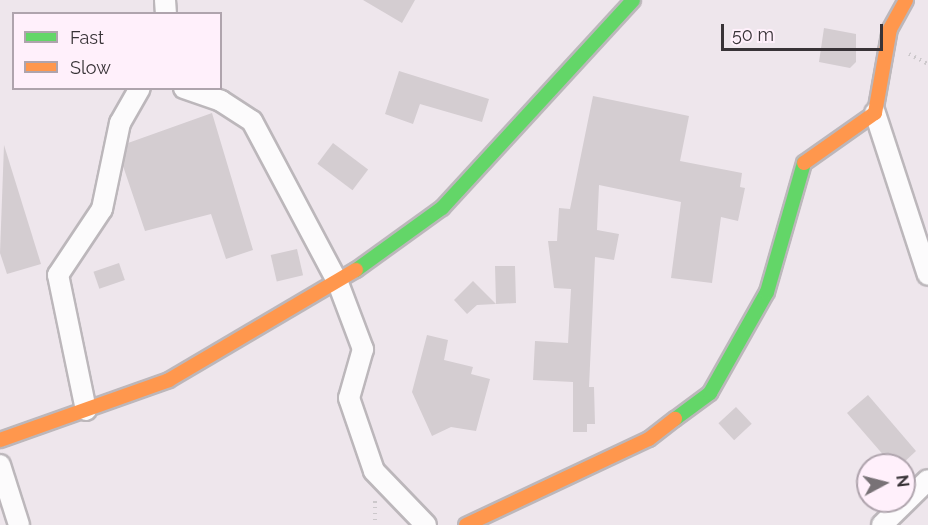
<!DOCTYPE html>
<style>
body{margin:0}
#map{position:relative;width:928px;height:525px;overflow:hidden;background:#eee6ec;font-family:Raleway,sans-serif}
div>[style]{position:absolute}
.building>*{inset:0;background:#d4cdd1;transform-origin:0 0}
.path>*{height:4px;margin-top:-2px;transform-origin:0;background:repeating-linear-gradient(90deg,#ccc8cb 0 1.5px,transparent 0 6px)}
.roads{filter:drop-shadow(2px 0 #bcb7bb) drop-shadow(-2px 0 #bcb7bb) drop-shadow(0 2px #bcb7bb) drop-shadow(0 -2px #bcb7bb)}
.street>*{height:20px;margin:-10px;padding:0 10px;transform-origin:10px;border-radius:10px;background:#fcfbfc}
.fast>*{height:14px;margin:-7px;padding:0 7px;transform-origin:7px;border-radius:7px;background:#63d668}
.slow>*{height:14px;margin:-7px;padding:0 7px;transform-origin:7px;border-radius:7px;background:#ff974d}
span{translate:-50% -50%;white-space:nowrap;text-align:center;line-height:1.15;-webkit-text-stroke:5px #fff0fb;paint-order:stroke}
.legend{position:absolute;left:12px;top:12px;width:210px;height:78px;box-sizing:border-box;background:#fff0fb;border:2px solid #afa4ad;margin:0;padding:8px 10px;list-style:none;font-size:18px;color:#383337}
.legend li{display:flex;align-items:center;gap:12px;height:30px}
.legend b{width:30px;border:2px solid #afa4ad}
.north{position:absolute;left:856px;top:453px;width:60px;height:60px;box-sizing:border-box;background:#fff0fb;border:2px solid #afa4ad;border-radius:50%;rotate:83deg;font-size:16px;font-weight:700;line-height:24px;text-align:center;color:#383337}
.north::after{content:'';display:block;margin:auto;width:21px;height:27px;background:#787276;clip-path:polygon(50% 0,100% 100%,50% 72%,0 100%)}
.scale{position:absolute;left:721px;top:24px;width:162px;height:27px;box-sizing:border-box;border:3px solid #383337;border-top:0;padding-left:8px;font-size:18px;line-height:21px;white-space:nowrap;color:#383337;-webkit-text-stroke:4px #fff0fb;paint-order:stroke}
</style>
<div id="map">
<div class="building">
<i style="clip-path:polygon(363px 0,415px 0,402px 23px)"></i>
<i style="clip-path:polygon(824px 28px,856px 34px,856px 62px,850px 68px,819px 62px)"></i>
<i style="clip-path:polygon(399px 71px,489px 99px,482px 122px,420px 104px,413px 124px,385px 114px)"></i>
<i style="clip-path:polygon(593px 96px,689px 116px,680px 161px,742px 173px,740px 187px,745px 188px,738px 221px,721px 217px,712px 283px,671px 278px,681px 202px,599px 185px,597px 230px,619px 234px,614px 260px,595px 257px,589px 387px,594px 387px,595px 424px,587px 424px,587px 432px,573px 432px,573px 382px,533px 380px,535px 341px,568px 343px,571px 289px,554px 288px,548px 241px,557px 241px,559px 208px,570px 209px)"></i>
<i style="clip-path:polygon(212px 113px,253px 250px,226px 259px,211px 214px,145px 231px,123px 166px,128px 143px)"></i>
<i style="left:333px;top:143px;width:44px;height:26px;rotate:37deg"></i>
<i style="clip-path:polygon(4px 145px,41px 264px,7px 274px,0 253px)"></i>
<i style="left:297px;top:249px;width:27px;height:27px;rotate:77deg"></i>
<i style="left:119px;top:263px;width:18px;height:27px;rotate:71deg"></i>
<i style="clip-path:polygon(495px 266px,515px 266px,516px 303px,477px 305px,467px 314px,454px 300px,473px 281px,496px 304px)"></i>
<i style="clip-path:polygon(427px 335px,448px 340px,444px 360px,473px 367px,471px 374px,490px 379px,476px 431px,451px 427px,432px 436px,412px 392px)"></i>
<i style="clip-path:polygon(868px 395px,916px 451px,901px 465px,892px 465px,847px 413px)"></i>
<i style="left:736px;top:407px;width:23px;height:24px;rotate:47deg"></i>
</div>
<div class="path">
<i style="left:909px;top:54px;width:21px;rotate:28deg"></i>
<i style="left:375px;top:501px;width:24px;rotate:90deg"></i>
</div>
<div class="roads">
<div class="street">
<i style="left:165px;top:0;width:14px;rotate:86deg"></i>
<i style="left:184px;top:88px;width:39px;rotate:19deg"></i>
<i style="left:221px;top:101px;width:37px;rotate:33deg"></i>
<i style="left:252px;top:121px;width:183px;rotate:62deg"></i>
<i style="left:338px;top:283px;width:71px;rotate:69.3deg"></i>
<i style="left:363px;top:349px;width:51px;rotate:105.9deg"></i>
<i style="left:349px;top:398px;width:77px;rotate:71.1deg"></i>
<i style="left:374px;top:471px;width:75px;rotate:46.1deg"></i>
<i style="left:875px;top:113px;width:170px;rotate:71.9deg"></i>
<i style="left:86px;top:410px;width:138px;rotate:-101.7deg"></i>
<i style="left:58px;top:275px;width:79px;rotate:-56.3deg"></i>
<i style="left:102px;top:209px;width:88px;rotate:-78.2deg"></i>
<i style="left:120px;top:123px;width:40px;rotate:-60.3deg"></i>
<i style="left:0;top:465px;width:63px;rotate:72.4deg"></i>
<i style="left:882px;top:525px;width:64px;rotate:-44.4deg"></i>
</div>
<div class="fast">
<i style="left:356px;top:270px;width:106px;rotate:-35.8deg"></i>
<i style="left:442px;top:208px;width:282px;rotate:-47.4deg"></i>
<i style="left:675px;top:419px;width:44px;rotate:-36.6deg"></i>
<i style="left:710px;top:393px;width:116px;rotate:-60.6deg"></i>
<i style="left:767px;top:292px;width:134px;rotate:-74deg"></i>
</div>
<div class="slow">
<i style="left:804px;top:163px;width:87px;rotate:-35.2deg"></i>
<i style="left:875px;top:113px;width:85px;rotate:-79.9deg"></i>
<i style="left:890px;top:29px;width:33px;rotate:-61deg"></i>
<i style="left:0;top:440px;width:179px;rotate:-19.5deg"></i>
<i style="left:169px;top:380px;width:217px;rotate:-30.5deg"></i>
<i style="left:466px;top:525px;width:202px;rotate:-25.2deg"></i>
<i style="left:649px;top:439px;width:33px;rotate:-38deg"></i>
</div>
</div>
<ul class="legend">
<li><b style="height:8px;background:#63d668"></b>Fast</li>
<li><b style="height:8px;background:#ff974d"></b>Slow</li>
</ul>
<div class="north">N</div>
<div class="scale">50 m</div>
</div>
